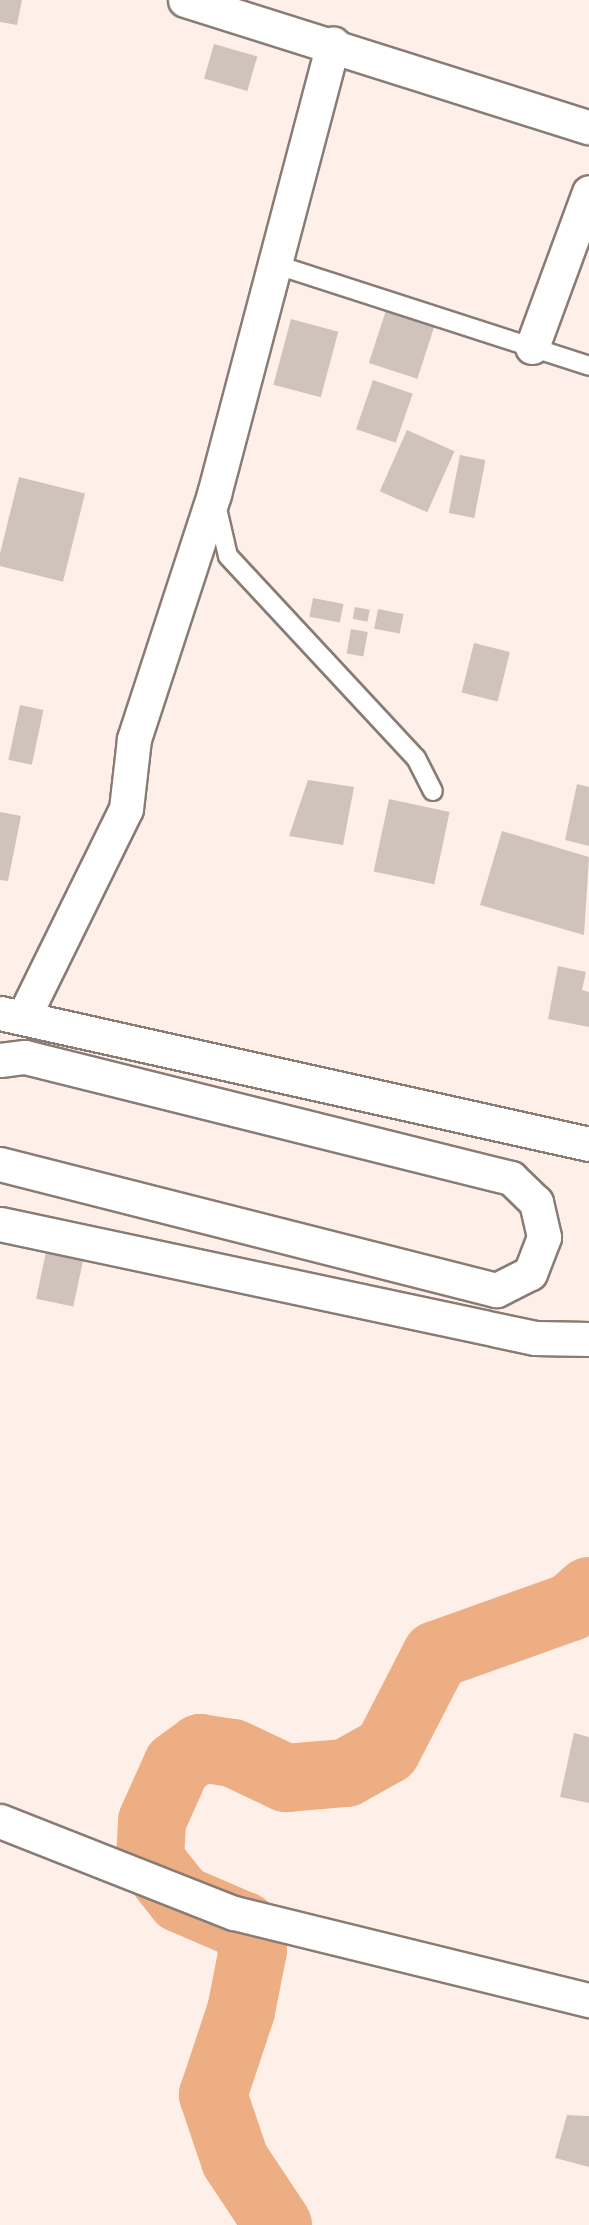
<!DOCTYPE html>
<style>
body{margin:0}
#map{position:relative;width:589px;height:2225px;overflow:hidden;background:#fef0e8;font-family:"Source Sans 3",sans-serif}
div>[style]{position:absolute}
.river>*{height:68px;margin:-34px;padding:0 34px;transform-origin:34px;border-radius:34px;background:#eeae83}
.building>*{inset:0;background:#d0c3bb;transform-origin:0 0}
.roads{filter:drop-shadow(2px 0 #887c74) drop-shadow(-2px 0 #887c74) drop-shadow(0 2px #887c74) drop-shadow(0 -2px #887c74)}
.service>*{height:18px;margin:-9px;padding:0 9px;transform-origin:9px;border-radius:9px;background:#fff}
.minor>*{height:33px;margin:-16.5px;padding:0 16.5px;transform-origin:16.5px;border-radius:16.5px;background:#fff}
span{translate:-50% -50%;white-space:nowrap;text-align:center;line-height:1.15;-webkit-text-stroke:5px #fff;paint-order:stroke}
</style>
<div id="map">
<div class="river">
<i style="left:278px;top:2225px;width:78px;rotate:-123.5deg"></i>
<i style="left:235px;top:2160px;width:69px;rotate:-108.7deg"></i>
<i style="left:213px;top:2095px;width:89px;rotate:-71.6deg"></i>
<i style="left:241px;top:2011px;width:62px;rotate:-78.9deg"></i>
<i style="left:253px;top:1950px;width:26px;rotate:-111deg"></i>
<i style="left:244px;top:1926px;width:69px;rotate:-156.8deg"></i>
<i style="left:181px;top:1899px;width:50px;rotate:-128.5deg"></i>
<i style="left:150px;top:1860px;width:39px;rotate:-87deg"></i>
<i style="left:152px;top:1821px;width:61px;rotate:-65.9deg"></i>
<i style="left:177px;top:1765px;width:29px;rotate:-36deg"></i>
<i style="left:200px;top:1748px;width:33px;rotate:9deg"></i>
<i style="left:233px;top:1753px;width:59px;rotate:25.3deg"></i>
<i style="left:286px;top:1778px;width:60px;rotate:-4.8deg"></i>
<i style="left:346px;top:1773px;width:47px;rotate:-29.3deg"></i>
<i style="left:387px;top:1750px;width:107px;rotate:-62.7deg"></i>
<i style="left:436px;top:1655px;width:143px;rotate:-19.6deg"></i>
<i style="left:571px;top:1607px;width:24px;rotate:-42deg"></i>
</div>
<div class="building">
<i style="clip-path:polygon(0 0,22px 0,17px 25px,0 22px)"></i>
<i style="left:214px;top:44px;width:45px;height:36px;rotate:16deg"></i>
<i style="left:388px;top:304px;width:51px;height:62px;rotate:18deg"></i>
<i style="left:291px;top:319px;width:49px;height:68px;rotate:15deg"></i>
<i style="left:373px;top:380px;width:42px;height:52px;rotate:19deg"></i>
<i style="left:407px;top:430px;width:52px;height:67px;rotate:24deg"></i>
<i style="left:460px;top:455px;width:26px;height:59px;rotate:11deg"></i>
<i style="left:19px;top:477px;width:68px;height:91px;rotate:14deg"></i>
<i style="left:313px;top:598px;width:31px;height:19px;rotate:11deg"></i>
<i style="left:355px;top:607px;width:15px;height:12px;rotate:11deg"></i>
<i style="left:378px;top:609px;width:26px;height:20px;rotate:11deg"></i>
<i style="left:351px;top:629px;width:17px;height:25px;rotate:10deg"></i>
<i style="left:474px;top:643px;width:37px;height:51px;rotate:14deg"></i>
<i style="left:20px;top:705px;width:24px;height:56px;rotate:12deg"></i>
<i style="clip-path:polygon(308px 780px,354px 787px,343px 845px,289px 836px)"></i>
<i style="clip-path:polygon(577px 784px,589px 787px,589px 846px,565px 840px)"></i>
<i style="left:389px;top:799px;width:62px;height:74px;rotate:12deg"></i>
<i style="clip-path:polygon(0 812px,21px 816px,8px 881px,0 880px)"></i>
<i style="clip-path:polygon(502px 831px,589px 857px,584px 935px,480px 905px)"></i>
<i style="clip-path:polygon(558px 966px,586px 972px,582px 990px,589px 992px,589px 1027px,548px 1019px)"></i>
<i style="left:49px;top:1238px;width:38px;height:62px;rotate:12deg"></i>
<i style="clip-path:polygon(574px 1733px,589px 1737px,589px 1803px,560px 1797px)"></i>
<i style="clip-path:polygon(567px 2115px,589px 2116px,589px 2167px,555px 2158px)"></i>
</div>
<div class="roads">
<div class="service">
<i style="left:274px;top:264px;width:331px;rotate:17.9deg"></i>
<i style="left:216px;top:504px;width:53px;rotate:77deg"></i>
<i style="left:228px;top:556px;width:276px;rotate:47.1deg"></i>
<i style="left:416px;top:758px;width:37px;rotate:63deg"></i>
</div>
<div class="minor">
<i style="left:185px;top:0;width:423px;rotate:17.5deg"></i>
<i style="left:532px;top:347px;width:165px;rotate:-69.8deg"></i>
<i style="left:0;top:1013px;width:603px;rotate:12.54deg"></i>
<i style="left:23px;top:1018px;width:233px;rotate:-63.8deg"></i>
<i style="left:126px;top:809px;width:70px;rotate:-83.5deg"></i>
<i style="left:134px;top:739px;width:258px;rotate:-71.9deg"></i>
<i style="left:214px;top:494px;width:466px;rotate:-75.2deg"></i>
<i style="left:0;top:1060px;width:25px;rotate:-7deg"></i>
<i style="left:25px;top:1057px;width:501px;rotate:13.98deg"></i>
<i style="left:511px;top:1178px;width:35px;rotate:44deg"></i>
<i style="left:536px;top:1202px;width:36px;rotate:77deg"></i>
<i style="left:544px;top:1237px;width:39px;rotate:111deg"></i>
<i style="left:530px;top:1273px;width:38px;rotate:153deg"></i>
<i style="left:496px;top:1290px;width:512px;rotate:-165.75deg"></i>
<i style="left:0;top:1224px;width:547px;rotate:12.03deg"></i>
<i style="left:535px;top:1338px;width:54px;rotate:1.1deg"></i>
<i style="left:0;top:1821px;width:251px;rotate:21.5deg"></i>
<i style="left:234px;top:1913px;width:366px;rotate:13.8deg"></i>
</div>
</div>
</div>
